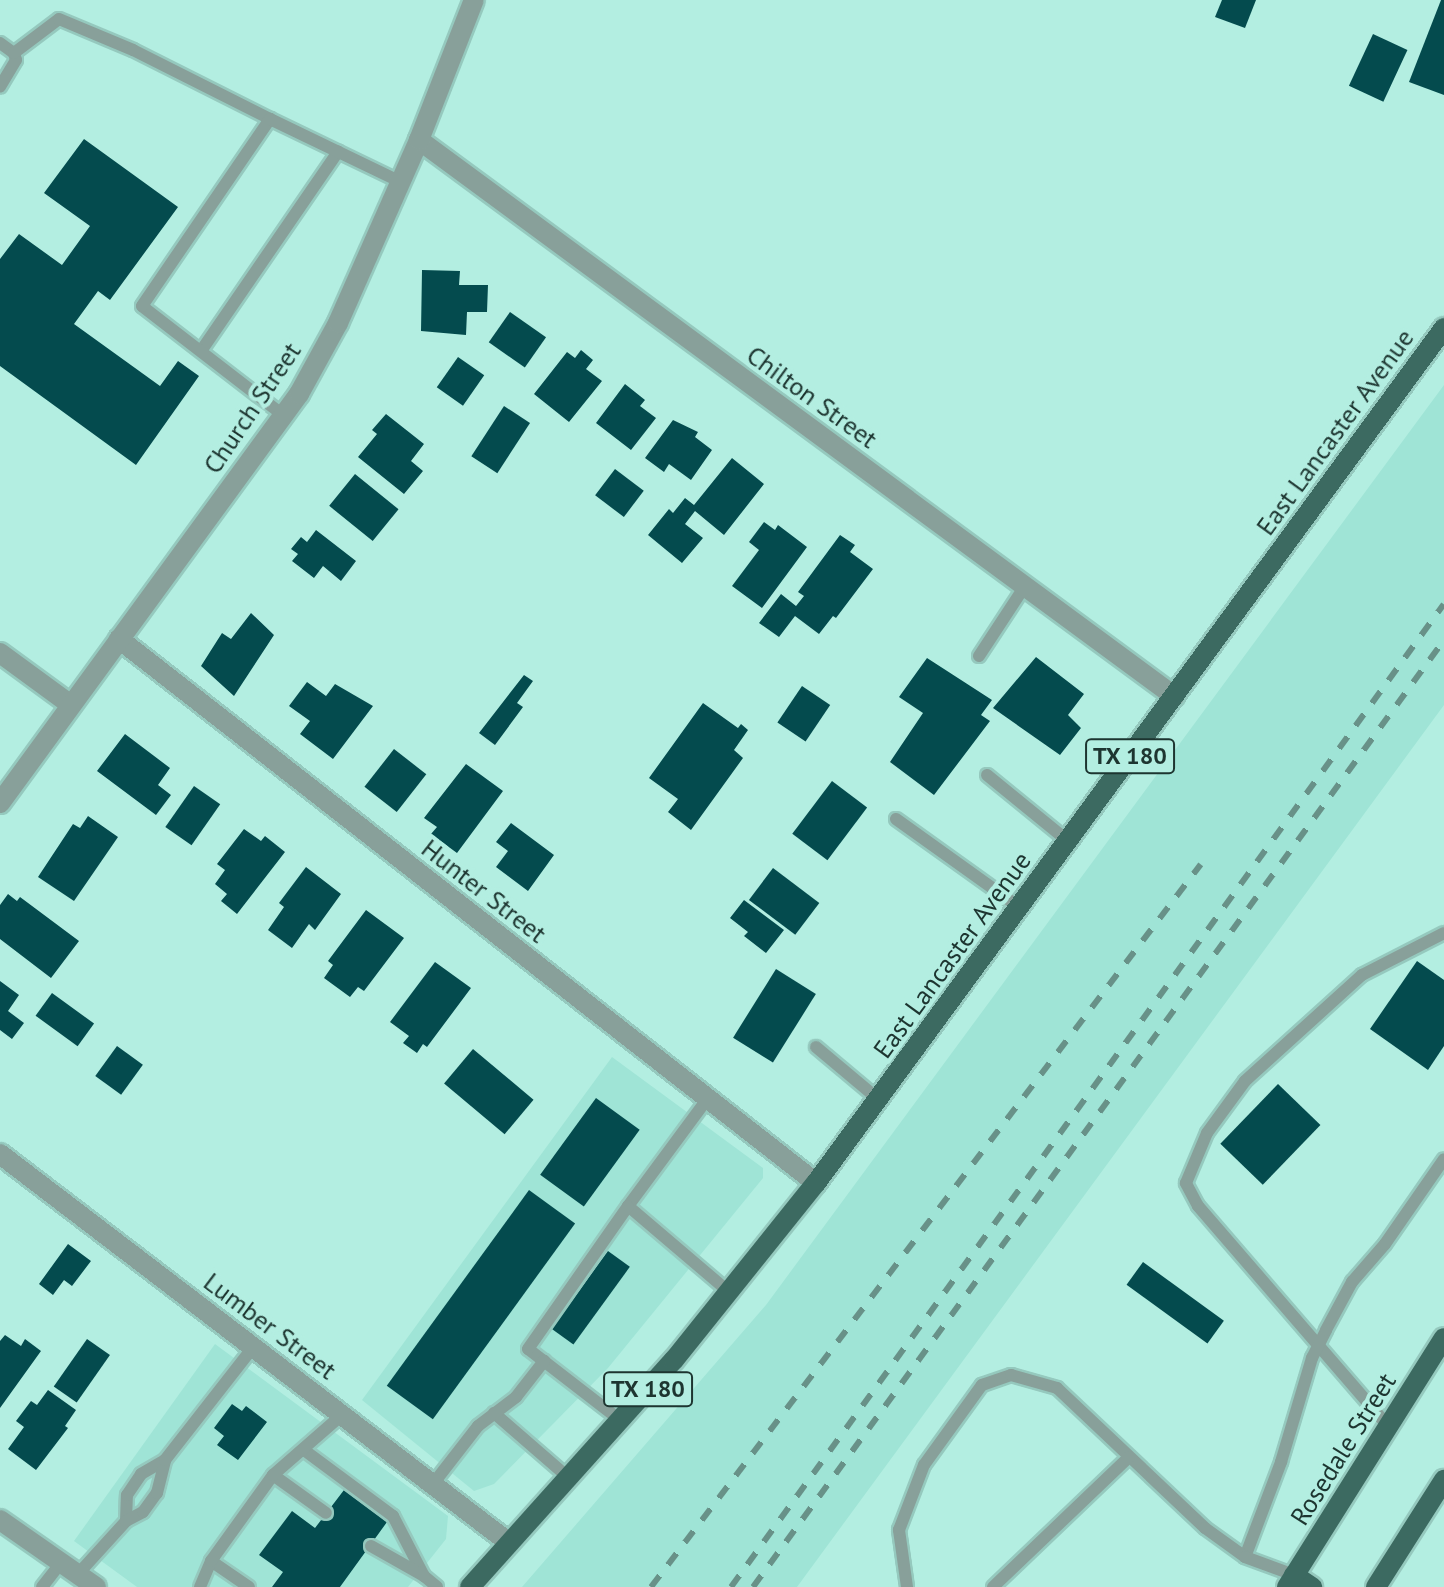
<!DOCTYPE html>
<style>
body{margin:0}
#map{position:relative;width:1444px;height:1587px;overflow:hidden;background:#b3eee1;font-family:"PT Sans",sans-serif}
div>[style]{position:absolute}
.built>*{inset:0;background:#9fe4d6}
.building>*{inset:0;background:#044b4e;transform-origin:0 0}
.roads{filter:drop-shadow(2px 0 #95c9be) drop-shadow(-2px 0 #95c9be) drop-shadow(0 2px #95c9be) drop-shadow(0 -2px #95c9be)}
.lane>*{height:12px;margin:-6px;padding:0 6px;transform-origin:6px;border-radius:6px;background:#88a09a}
.street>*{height:20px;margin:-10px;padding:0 10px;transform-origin:10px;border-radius:10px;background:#88a09a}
.primary>*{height:20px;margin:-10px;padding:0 10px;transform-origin:10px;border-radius:10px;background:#3c6a61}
.rail>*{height:6px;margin-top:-3px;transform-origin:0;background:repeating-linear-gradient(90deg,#689188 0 14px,transparent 0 28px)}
span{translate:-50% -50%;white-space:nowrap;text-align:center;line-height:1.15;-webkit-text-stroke:8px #b3eee1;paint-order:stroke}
.shield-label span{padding:2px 6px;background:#b3eee1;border:2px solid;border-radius:6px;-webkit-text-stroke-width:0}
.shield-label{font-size:24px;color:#1d3530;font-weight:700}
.street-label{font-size:26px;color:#1d3530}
</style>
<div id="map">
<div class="built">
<i style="clip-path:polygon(1444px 385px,1444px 705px,797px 1587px,522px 1587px,766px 1305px)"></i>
<i style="clip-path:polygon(612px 1057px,763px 1168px,763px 1178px,608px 1368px,494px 1484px,474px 1491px,362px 1400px)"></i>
<i style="clip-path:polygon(215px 1344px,448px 1516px,446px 1539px,408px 1587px,137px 1587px,74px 1541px)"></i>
</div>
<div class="building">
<i style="clip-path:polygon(1222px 0,1256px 0,1245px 28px,1215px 17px)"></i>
<i style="clip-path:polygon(1441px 0,1444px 0,1444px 95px,1409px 82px)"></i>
<i style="left:1373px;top:34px;width:38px;height:57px;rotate:25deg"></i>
<i style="clip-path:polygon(84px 139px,178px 207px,110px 300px,98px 291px,74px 324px,160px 386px,178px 361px,199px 376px,136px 465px,0 366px,0 259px,19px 234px,62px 265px,90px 226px,44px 193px)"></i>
<i style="clip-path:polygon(422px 270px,460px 271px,459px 285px,488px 285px,487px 312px,467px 312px,466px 335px,421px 331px)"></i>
<i style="left:510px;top:312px;width:44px;height:37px;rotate:35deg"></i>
<i style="clip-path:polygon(581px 350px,593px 360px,586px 369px,602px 381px,569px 422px,534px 394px,567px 352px,575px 358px)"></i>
<i style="left:458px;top:357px;width:32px;height:37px;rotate:35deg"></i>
<i style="clip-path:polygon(625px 384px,645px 400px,640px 406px,656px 418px,631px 450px,596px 423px)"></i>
<i style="left:504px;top:406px;width:31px;height:60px;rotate:33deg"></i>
<i style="clip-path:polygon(386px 414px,424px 444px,411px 461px,423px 471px,404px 494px,358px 457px,377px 434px,372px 430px)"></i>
<i style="clip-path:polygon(673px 420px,698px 432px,695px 437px,712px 450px,691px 480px,669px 464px,664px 472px,645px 458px)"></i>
<i style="clip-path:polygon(732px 458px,764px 484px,724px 535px,695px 511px,685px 524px,703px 538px,682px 563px,648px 535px,669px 509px,673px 513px,685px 498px,694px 505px)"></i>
<i style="left:615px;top:469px;width:36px;height:33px;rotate:37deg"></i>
<i style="left:355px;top:474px;width:56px;height:41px;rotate:39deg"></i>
<i style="clip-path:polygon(764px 522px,775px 530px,778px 525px,807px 547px,762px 608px,732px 586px,759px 550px,749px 542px)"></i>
<i style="clip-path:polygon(316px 530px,356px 561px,341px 581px,323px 566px,314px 578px,292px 561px,298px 554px,291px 549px,301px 537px,307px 542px)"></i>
<i style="clip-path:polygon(840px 535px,855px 545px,850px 552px,873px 569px,836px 618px,833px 616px,819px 634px,795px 616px,779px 637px,759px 623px,781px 594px,796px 606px,804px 596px,798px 592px)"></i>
<i style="clip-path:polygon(251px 613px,274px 635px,234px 696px,201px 666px,222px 633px,231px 639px)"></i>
<i style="clip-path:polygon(1036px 657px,1084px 694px,1068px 715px,1081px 728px,1060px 755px,993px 708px)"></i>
<i style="clip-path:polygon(927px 658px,992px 700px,981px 715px,990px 721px,934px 795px,890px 762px,923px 713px,899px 697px)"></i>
<i style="clip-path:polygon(524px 675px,533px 681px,517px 703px,523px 707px,495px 745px,479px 733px)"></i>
<i style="clip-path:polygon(307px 682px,326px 696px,335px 684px,373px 706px,333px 759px,300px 734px,310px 721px,289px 706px)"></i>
<i style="left:802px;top:686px;width:34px;height:44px;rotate:34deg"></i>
<i style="clip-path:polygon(703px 703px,738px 728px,741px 724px,748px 730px,734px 750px,743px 758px,691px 830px,668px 812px,678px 799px,649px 778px)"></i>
<i style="clip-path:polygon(125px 734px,170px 768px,158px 785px,171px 795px,156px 815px,97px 771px)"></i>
<i style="left:394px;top:749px;width:41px;height:48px;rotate:38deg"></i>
<i style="clip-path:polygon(466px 764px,503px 791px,457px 853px,431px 834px,437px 827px,424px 818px)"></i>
<i style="left:832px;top:781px;width:44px;height:66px;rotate:37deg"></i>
<i style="left:194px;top:786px;width:32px;height:50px;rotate:35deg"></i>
<i style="clip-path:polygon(88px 816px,118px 837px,74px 901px,38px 877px,73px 824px,80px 828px)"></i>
<i style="clip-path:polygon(511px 823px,554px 855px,528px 891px,496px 867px,508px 851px,496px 842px)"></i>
<i style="clip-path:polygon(244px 829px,261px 841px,265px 836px,285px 852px,237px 914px,221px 901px,227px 894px,215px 884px,225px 870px,217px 864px)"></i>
<i style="clip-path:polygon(306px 867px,341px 894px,315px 930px,309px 924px,292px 948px,268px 930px,284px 907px,279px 903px)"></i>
<i style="left:773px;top:868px;width:58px;height:40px;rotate:37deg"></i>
<i style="clip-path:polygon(8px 894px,17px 901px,20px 897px,79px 941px,51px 978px,0 939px,0 905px)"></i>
<i style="clip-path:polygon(744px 900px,784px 930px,766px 953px,744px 936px,748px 932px,730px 918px)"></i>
<i style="clip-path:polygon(366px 910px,404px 938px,364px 991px,358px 987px,350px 997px,324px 978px,333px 965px,328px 961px)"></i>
<i style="clip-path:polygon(1417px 961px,1444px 980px,1444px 1046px,1428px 1070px,1370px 1029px)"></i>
<i style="clip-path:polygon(435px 962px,471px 988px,427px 1047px,423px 1044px,417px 1053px,403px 1043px,409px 1036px,390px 1022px)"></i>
<i style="left:776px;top:969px;width:47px;height:81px;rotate:32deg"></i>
<i style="clip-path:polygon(0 981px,19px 995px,8px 1011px,24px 1023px,12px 1039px,0 1030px)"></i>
<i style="left:52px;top:993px;width:52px;height:28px;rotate:36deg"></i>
<i style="left:117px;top:1046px;width:32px;height:37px;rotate:36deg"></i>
<i style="left:473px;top:1049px;width:79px;height:45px;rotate:40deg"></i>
<i style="left:1278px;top:1084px;width:59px;height:83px;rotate:44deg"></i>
<i style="left:596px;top:1098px;width:54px;height:95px;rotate:36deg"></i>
<i style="left:529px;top:1190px;width:57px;height:242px;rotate:36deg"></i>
<i style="clip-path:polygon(68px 1244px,91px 1261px,72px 1286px,64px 1280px,53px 1295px,39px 1284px)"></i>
<i style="left:608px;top:1251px;width:27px;height:96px;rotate:36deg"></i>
<i style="left:1143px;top:1262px;width:100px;height:28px;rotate:36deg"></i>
<i style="clip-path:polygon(5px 1335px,21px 1346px,25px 1339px,41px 1351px,0 1408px,0 1341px)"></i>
<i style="left:87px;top:1339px;width:28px;height:58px;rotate:35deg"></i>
<i style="clip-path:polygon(48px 1390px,76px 1410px,65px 1426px,68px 1428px,36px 1470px,8px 1449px,24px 1427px,16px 1421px,31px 1401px,37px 1405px)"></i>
<i style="clip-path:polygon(232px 1404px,242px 1411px,246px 1406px,267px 1422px,238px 1460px,217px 1445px,224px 1436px,214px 1428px)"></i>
<i style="clip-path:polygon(344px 1490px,387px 1522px,340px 1587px,272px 1587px,283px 1572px,259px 1555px,292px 1511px,315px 1528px)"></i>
</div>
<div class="roads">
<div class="lane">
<i style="left:0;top:43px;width:17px;rotate:36deg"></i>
<i style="left:14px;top:53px;width:7px;rotate:74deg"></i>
<i style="left:16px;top:60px;width:31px;rotate:121deg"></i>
<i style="left:14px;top:53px;width:56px;rotate:-37.1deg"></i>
<i style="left:59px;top:19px;width:80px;rotate:22.7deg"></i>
<i style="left:133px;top:50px;width:153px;rotate:26.7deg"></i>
<i style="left:201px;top:351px;width:242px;rotate:-55.5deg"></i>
<i style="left:283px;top:415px;width:178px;rotate:-142.3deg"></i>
<i style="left:142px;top:306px;width:227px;rotate:-55.6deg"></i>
<i style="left:270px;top:119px;width:145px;rotate:25.7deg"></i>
<i style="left:979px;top:656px;width:84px;rotate:-56.7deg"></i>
<i style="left:987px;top:775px;width:104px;rotate:39.2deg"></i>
<i style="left:896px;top:819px;width:151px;rotate:35.6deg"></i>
<i style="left:816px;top:1047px;width:81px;rotate:40deg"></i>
<i style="left:708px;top:1098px;width:134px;rotate:126.5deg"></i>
<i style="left:628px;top:1206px;width:133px;rotate:40.4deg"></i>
<i style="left:494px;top:1413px;width:98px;rotate:40.9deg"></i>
<i style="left:620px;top:1420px;width:116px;rotate:-142.3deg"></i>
<i style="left:528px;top:1349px;width:174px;rotate:-55deg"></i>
<i style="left:1388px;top:1426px;width:291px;rotate:-130.8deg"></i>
<i style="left:1198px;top:1206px;width:26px;rotate:-118deg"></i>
<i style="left:1186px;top:1183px;width:54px;rotate:-67.2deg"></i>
<i style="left:1207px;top:1133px;width:64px;rotate:-53.8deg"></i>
<i style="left:1245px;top:1081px;width:158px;rotate:-42.2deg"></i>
<i style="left:1362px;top:975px;width:92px;rotate:-27.1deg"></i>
<i style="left:304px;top:1450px;width:111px;rotate:36.6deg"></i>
<i style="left:393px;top:1516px;width:68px;rotate:62.7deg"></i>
<i style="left:424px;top:1576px;width:17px;rotate:40deg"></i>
<i style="left:273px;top:1475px;width:65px;rotate:35.6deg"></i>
<i style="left:433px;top:1484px;width:73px;rotate:-52.2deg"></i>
<i style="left:478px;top:1426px;width:48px;rotate:-37.3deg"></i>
<i style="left:516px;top:1397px;width:46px;rotate:-52.1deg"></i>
<i style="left:126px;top:1521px;width:26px;rotate:-88deg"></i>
<i style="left:127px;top:1495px;width:25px;rotate:-56deg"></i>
<i style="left:141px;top:1474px;width:28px;rotate:-30deg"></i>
<i style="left:371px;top:1546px;width:61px;rotate:29.5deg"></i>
<i style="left:1245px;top:1557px;width:102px;rotate:-69.2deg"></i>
<i style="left:1281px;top:1462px;width:109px;rotate:-73.4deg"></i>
<i style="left:1312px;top:1358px;width:31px;rotate:-63deg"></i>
<i style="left:1326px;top:1330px;width:55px;rotate:-61.6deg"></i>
<i style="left:1352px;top:1282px;width:50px;rotate:-49deg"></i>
<i style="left:1385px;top:1244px;width:103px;rotate:-55.2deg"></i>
<i style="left:211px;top:1561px;width:46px;rotate:34.4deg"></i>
<i style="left:78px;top:1574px;width:72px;rotate:-47.8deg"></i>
<i style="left:126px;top:1521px;width:19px;rotate:-28deg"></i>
<i style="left:143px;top:1512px;width:24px;rotate:-54deg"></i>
<i style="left:157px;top:1493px;width:34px;rotate:-76deg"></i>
<i style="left:165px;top:1460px;width:145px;rotate:-52deg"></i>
<i style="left:42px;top:1587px;width:31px;rotate:-52deg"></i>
<i style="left:200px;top:1587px;width:28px;rotate:-67deg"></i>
<i style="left:211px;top:1561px;width:106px;rotate:-54.2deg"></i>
<i style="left:273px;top:1475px;width:93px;rotate:-41.1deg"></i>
<i style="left:907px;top:1587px;width:58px;rotate:-98deg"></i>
<i style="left:899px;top:1530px;width:70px;rotate:-69deg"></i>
<i style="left:924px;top:1465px;width:99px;rotate:-54.1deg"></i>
<i style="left:982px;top:1385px;width:31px;rotate:-19deg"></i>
<i style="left:1011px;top:1375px;width:48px;rotate:15.8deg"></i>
<i style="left:1057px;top:1388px;width:204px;rotate:43.4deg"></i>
<i style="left:1205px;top:1528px;width:49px;rotate:35.9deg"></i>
<i style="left:1245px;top:1557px;width:52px;rotate:20.2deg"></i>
<i style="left:993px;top:1587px;width:188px;rotate:-43.7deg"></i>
</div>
<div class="street">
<i style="left:419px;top:140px;width:938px;rotate:36.37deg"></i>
<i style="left:119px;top:639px;width:884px;rotate:37.97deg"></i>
<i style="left:0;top:653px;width:88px;rotate:36.2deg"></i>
<i style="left:0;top:803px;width:507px;rotate:-53.83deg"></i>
<i style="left:299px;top:394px;width:81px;rotate:-61.2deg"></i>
<i style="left:338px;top:323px;width:200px;rotate:-66.1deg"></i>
<i style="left:419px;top:140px;width:150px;rotate:-68.6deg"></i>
<i style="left:0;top:1154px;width:639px;rotate:37.37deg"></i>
<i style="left:0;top:1520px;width:117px;rotate:34.9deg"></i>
</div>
<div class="primary">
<i style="left:1294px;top:1575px;width:22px;rotate:34deg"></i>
<i style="left:470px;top:1587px;width:305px;rotate:-48.1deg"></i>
<i style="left:674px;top:1360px;width:227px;rotate:-51.3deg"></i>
<i style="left:816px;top:1183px;width:1061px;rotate:-53.7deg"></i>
<i style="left:1287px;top:1587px;width:294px;rotate:-57.8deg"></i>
<i style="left:1376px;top:1587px;width:127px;rotate:-57.6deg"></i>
</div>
</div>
<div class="rail">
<i style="left:651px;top:1587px;width:908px;rotate:-52.74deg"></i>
<i style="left:731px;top:1587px;width:1214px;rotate:-54.05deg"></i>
<i style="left:753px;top:1587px;width:1172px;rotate:-53.88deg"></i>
</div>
<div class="shield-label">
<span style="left:1130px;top:756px">TX 180</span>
<span style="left:648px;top:1389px">TX 180</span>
</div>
<div class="street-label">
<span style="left:812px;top:397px;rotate:36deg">Chilton Street</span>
<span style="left:252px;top:408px;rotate:-56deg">Church Street</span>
<span style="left:1335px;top:432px;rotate:-54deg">East Lancaster Avenue</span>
<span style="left:484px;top:891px;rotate:38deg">Hunter Street</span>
<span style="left:952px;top:955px;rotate:-54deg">East Lancaster Avenue</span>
<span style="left:270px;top:1326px;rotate:37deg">Lumber Street</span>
<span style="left:1343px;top:1449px;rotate:-58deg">Rosedale Street</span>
</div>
</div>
